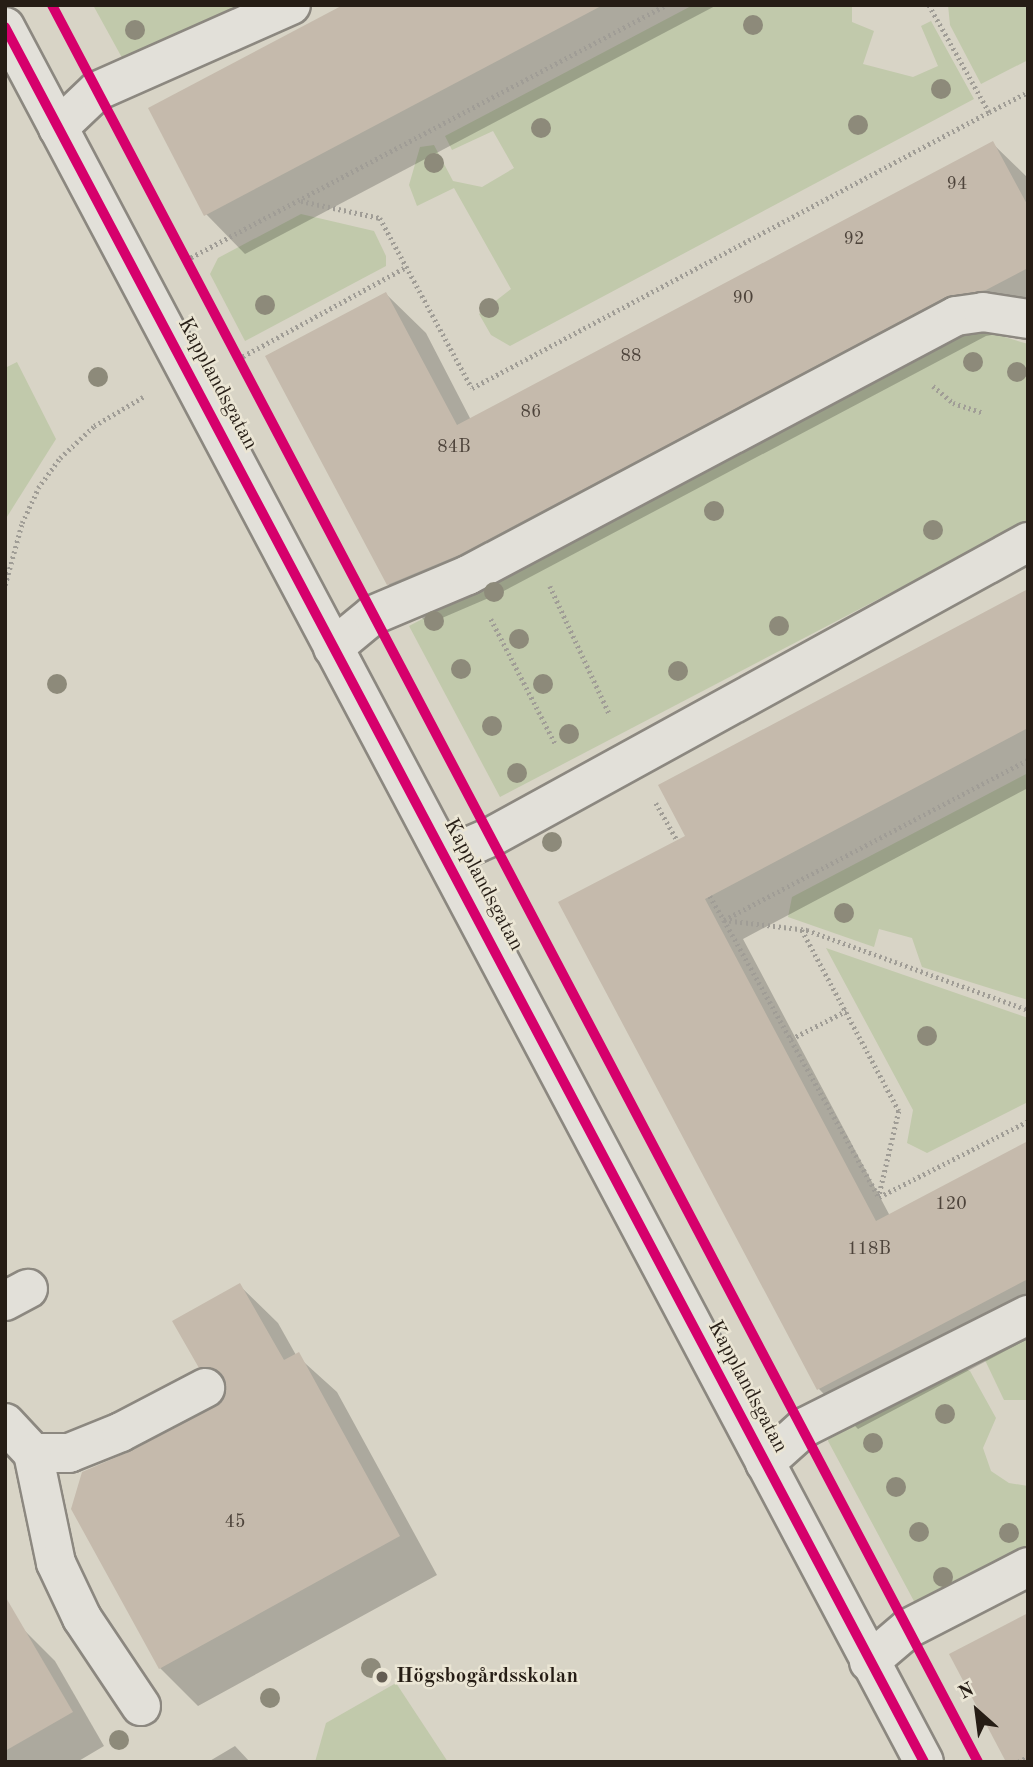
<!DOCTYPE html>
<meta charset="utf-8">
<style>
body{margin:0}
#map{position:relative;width:1033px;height:1767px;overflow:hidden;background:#d8d4c6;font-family:"Old Standard TT",serif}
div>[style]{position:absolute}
.green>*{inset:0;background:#c1c9ab}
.shadow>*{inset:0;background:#0003}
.building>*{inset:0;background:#c5baac}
.path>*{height:4.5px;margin-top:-2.25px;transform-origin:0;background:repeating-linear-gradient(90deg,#a09d96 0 2px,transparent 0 5.5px)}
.roads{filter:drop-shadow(2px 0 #8c8880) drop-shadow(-2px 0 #8c8880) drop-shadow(0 2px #8c8880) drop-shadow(0 -2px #8c8880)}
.minor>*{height:38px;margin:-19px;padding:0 19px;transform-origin:19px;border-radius:19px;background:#e2e0d9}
.cycleway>*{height:10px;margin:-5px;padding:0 5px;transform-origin:5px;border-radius:5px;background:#d6006c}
.trees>*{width:20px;height:20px;margin:-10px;border-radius:50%;background:#8d8a7a}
.dots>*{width:19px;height:19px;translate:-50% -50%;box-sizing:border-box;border:4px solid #ebe6d5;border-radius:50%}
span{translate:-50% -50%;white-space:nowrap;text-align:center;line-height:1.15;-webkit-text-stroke:5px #ebe6d5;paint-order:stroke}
.number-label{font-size:18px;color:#4e443b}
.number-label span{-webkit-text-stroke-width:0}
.street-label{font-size:21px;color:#261d15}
.poi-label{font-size:21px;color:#261d15;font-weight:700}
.left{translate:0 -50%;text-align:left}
.frame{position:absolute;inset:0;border:7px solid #261d15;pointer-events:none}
.north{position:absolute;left:942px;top:1676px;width:70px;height:70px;-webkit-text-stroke:5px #ebe6d5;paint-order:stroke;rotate:332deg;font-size:19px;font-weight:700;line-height:28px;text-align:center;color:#261d15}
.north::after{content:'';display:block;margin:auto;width:24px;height:32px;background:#261d15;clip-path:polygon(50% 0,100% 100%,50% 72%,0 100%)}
</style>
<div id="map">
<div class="green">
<i style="clip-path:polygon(93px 5px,239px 5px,126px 65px)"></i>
<i style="clip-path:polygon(693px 5px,852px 5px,852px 22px,874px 31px,863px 64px,913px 77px,938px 66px,921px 26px,931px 21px,974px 99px,510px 346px,491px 335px,479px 314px,511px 289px,454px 188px,417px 206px,409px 185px,420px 147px,434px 145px,453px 181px,482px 187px,514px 168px,493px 131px,452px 150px,445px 136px)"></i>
<i style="clip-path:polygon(948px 5px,1028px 5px,1028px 60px,981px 84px,950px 25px)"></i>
<i style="clip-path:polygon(301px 214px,374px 231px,386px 256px,386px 266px,245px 341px,210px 274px,218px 258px)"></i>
<i style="clip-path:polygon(975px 328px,1028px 344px,1028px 521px,500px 797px,409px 626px)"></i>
<i style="clip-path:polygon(17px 362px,56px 439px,5px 520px,5px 368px)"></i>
<i style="clip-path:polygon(1028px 773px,1028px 1000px,922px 967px,912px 938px,879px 929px,874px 947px,788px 917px,792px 897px)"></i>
<i style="clip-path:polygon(826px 948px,1028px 1018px,1028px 1102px,927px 1153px,907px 1143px,913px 1110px)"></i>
<i style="clip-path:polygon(1028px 1333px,1028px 1400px,1004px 1400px,984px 1358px)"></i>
<i style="clip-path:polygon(960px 1367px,970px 1371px,996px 1418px,983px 1448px,991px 1471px,1009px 1483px,1028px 1486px,1028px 1550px,921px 1605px,915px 1603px,828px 1441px,829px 1436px)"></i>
<i style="clip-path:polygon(396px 1683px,448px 1762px,315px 1762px,326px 1723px)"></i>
</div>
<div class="shadow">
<i style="clip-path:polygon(347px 5px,717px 5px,245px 254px,206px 214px)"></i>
<i style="clip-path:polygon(993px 144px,1028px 178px,1028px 328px,986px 336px,498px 594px,428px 624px,388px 584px,386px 294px,426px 333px,471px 420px)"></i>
<i style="clip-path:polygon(1028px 591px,1028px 788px,743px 939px,890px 1216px,1028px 1143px,1028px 1339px,858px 1429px,819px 1389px,687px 837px)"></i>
<i style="clip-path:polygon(239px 1285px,278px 1323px,296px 1355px,337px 1392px,437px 1575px,198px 1706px,160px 1668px,225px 1401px,225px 1391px,200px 1367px)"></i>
<i style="clip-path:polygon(22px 1628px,55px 1661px,104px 1746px,77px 1762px,5px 1762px,5px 1637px)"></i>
<i style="clip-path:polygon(235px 1746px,250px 1762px,208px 1762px)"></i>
</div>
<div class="building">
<i style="clip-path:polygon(343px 5px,603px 5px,204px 216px,148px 108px)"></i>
<i style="clip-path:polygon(993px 141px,1028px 206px,1028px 268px,986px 290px,946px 297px,459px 555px,387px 585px,265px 356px,386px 292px,457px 425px)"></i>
<i style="clip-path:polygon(1028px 589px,1028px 728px,705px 899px,876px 1221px,1028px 1141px,1028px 1279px,817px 1390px,558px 902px,685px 836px,658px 785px)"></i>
<i style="clip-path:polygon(240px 1283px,284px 1360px,299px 1352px,400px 1536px,159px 1669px,71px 1509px,82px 1472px,131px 1451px,223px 1400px,224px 1377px,216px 1369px,199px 1368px,172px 1321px)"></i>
<i style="clip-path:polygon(5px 1596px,73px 1712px,5px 1751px)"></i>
<i style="clip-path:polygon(1028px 1613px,1028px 1762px,1006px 1762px,949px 1654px)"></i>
</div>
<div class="path">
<i style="left:929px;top:5px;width:123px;rotate:60.7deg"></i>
<i style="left:989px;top:112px;width:44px;rotate:-27.1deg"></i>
<i style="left:301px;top:201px;width:81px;rotate:12.1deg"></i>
<i style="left:380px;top:218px;width:193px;rotate:61.6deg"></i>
<i style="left:472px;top:388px;width:586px;rotate:-28.1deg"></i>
<i style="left:186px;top:260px;width:544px;rotate:-27.98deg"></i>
<i style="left:238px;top:359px;width:192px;rotate:-28.7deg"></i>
<i style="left:933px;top:386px;width:26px;rotate:40deg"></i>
<i style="left:953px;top:403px;width:32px;rotate:18deg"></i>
<i style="left:5px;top:585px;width:64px;rotate:-74.7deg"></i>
<i style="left:22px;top:523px;width:38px;rotate:-65deg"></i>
<i style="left:38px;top:488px;width:37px;rotate:-54deg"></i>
<i style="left:60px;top:458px;width:47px;rotate:-43.3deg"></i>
<i style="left:94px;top:426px;width:57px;rotate:-30.6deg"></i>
<i style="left:550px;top:586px;width:142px;rotate:65.1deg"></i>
<i style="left:491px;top:619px;width:142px;rotate:62.7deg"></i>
<i style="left:656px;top:803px;width:43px;rotate:60.4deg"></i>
<i style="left:710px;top:896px;width:28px;rotate:60deg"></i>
<i style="left:724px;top:920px;width:344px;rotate:-27.8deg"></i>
<i style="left:724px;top:920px;width:317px;rotate:60.8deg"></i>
<i style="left:879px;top:1197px;width:167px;rotate:-27deg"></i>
<i style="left:724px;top:920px;width:84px;rotate:6.9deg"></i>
<i style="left:807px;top:930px;width:235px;rotate:19.9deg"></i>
<i style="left:802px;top:930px;width:205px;rotate:61.8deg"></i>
<i style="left:899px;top:1111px;width:87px;rotate:103.2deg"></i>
<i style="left:791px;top:1039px;width:62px;rotate:-27deg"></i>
<i style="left:1018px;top:1762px;width:11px;rotate:-27deg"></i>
</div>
<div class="roads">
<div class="minor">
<i style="left:5px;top:27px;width:1963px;rotate:62.09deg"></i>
<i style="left:58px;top:128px;width:54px;rotate:-43.5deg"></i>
<i style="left:97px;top:91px;width:212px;rotate:-23.9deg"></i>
<i style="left:333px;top:648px;width:52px;rotate:-39.5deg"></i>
<i style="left:373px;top:615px;width:103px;rotate:-22.8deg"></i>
<i style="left:468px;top:575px;width:552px;rotate:-27.96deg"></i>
<i style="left:956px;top:316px;width:27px;rotate:-8deg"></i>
<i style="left:983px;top:312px;width:46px;rotate:8.8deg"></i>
<i style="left:447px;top:856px;width:48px;rotate:-23.4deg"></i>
<i style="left:491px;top:837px;width:613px;rotate:-28.78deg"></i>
<i style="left:5px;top:1301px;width:26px;rotate:-28deg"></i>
<i style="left:5px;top:1423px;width:41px;rotate:47deg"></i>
<i style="left:33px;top:1453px;width:112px;rotate:78.2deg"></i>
<i style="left:56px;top:1563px;width:61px;rotate:64.7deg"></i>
<i style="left:82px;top:1618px;width:106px;rotate:56.2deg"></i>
<i style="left:33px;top:1453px;width:36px"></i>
<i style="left:69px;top:1453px;width:56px;rotate:-22deg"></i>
<i style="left:121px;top:1432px;width:95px;rotate:-27.6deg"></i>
<i style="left:765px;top:1463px;width:54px;rotate:-42deg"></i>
<i style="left:805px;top:1427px;width:250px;rotate:-26.7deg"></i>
<i style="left:869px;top:1662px;width:52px;rotate:-40.4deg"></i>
<i style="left:909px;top:1628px;width:134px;rotate:-27.1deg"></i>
</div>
</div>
<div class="cycleway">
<i style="left:52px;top:5px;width:1986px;rotate:62.21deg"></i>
<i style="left:5px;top:27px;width:1963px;rotate:62.09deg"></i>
</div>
<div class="trees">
<i style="left:753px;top:25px"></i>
<i style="left:135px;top:30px"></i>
<i style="left:941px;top:89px"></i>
<i style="left:858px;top:125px"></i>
<i style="left:541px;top:128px"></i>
<i style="left:434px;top:163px"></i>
<i style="left:265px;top:305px"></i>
<i style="left:489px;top:308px"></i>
<i style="left:973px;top:362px"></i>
<i style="left:1017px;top:372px"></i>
<i style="left:98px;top:377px"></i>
<i style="left:714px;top:511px"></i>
<i style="left:933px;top:530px"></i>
<i style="left:494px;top:592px"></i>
<i style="left:434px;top:621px"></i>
<i style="left:779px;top:626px"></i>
<i style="left:519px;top:639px"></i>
<i style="left:461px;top:669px"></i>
<i style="left:678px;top:671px"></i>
<i style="left:57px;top:684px"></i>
<i style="left:543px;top:684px"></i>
<i style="left:492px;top:726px"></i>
<i style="left:569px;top:734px"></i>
<i style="left:517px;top:773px"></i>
<i style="left:552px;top:842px"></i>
<i style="left:844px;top:913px"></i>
<i style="left:927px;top:1036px"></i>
<i style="left:945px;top:1414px"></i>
<i style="left:873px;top:1443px"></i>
<i style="left:896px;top:1487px"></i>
<i style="left:919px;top:1532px"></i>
<i style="left:1009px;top:1533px"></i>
<i style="left:943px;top:1577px"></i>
<i style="left:371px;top:1668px"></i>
<i style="left:270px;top:1698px"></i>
<i style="left:119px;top:1740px"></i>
</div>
<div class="dots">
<i style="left:382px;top:1677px;background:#645d53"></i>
</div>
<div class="number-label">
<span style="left:957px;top:184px">94</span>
<span style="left:854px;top:239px">92</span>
<span style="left:743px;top:298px">90</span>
<span style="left:631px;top:356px">88</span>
<span style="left:531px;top:412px">86</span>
<span style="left:454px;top:447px">84B</span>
<span style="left:951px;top:1204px">120</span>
<span style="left:869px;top:1249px">118B</span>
<span style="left:235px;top:1522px">45</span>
</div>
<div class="street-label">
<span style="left:217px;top:384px;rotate:62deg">Kapplandsgatan</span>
<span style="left:483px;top:885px;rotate:62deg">Kapplandsgatan</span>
<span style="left:747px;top:1387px;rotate:62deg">Kapplandsgatan</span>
</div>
<div class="poi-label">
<span class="left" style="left:396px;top:1677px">Högsbogårdsskolan</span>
</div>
<div class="frame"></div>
<div class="north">N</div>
</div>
